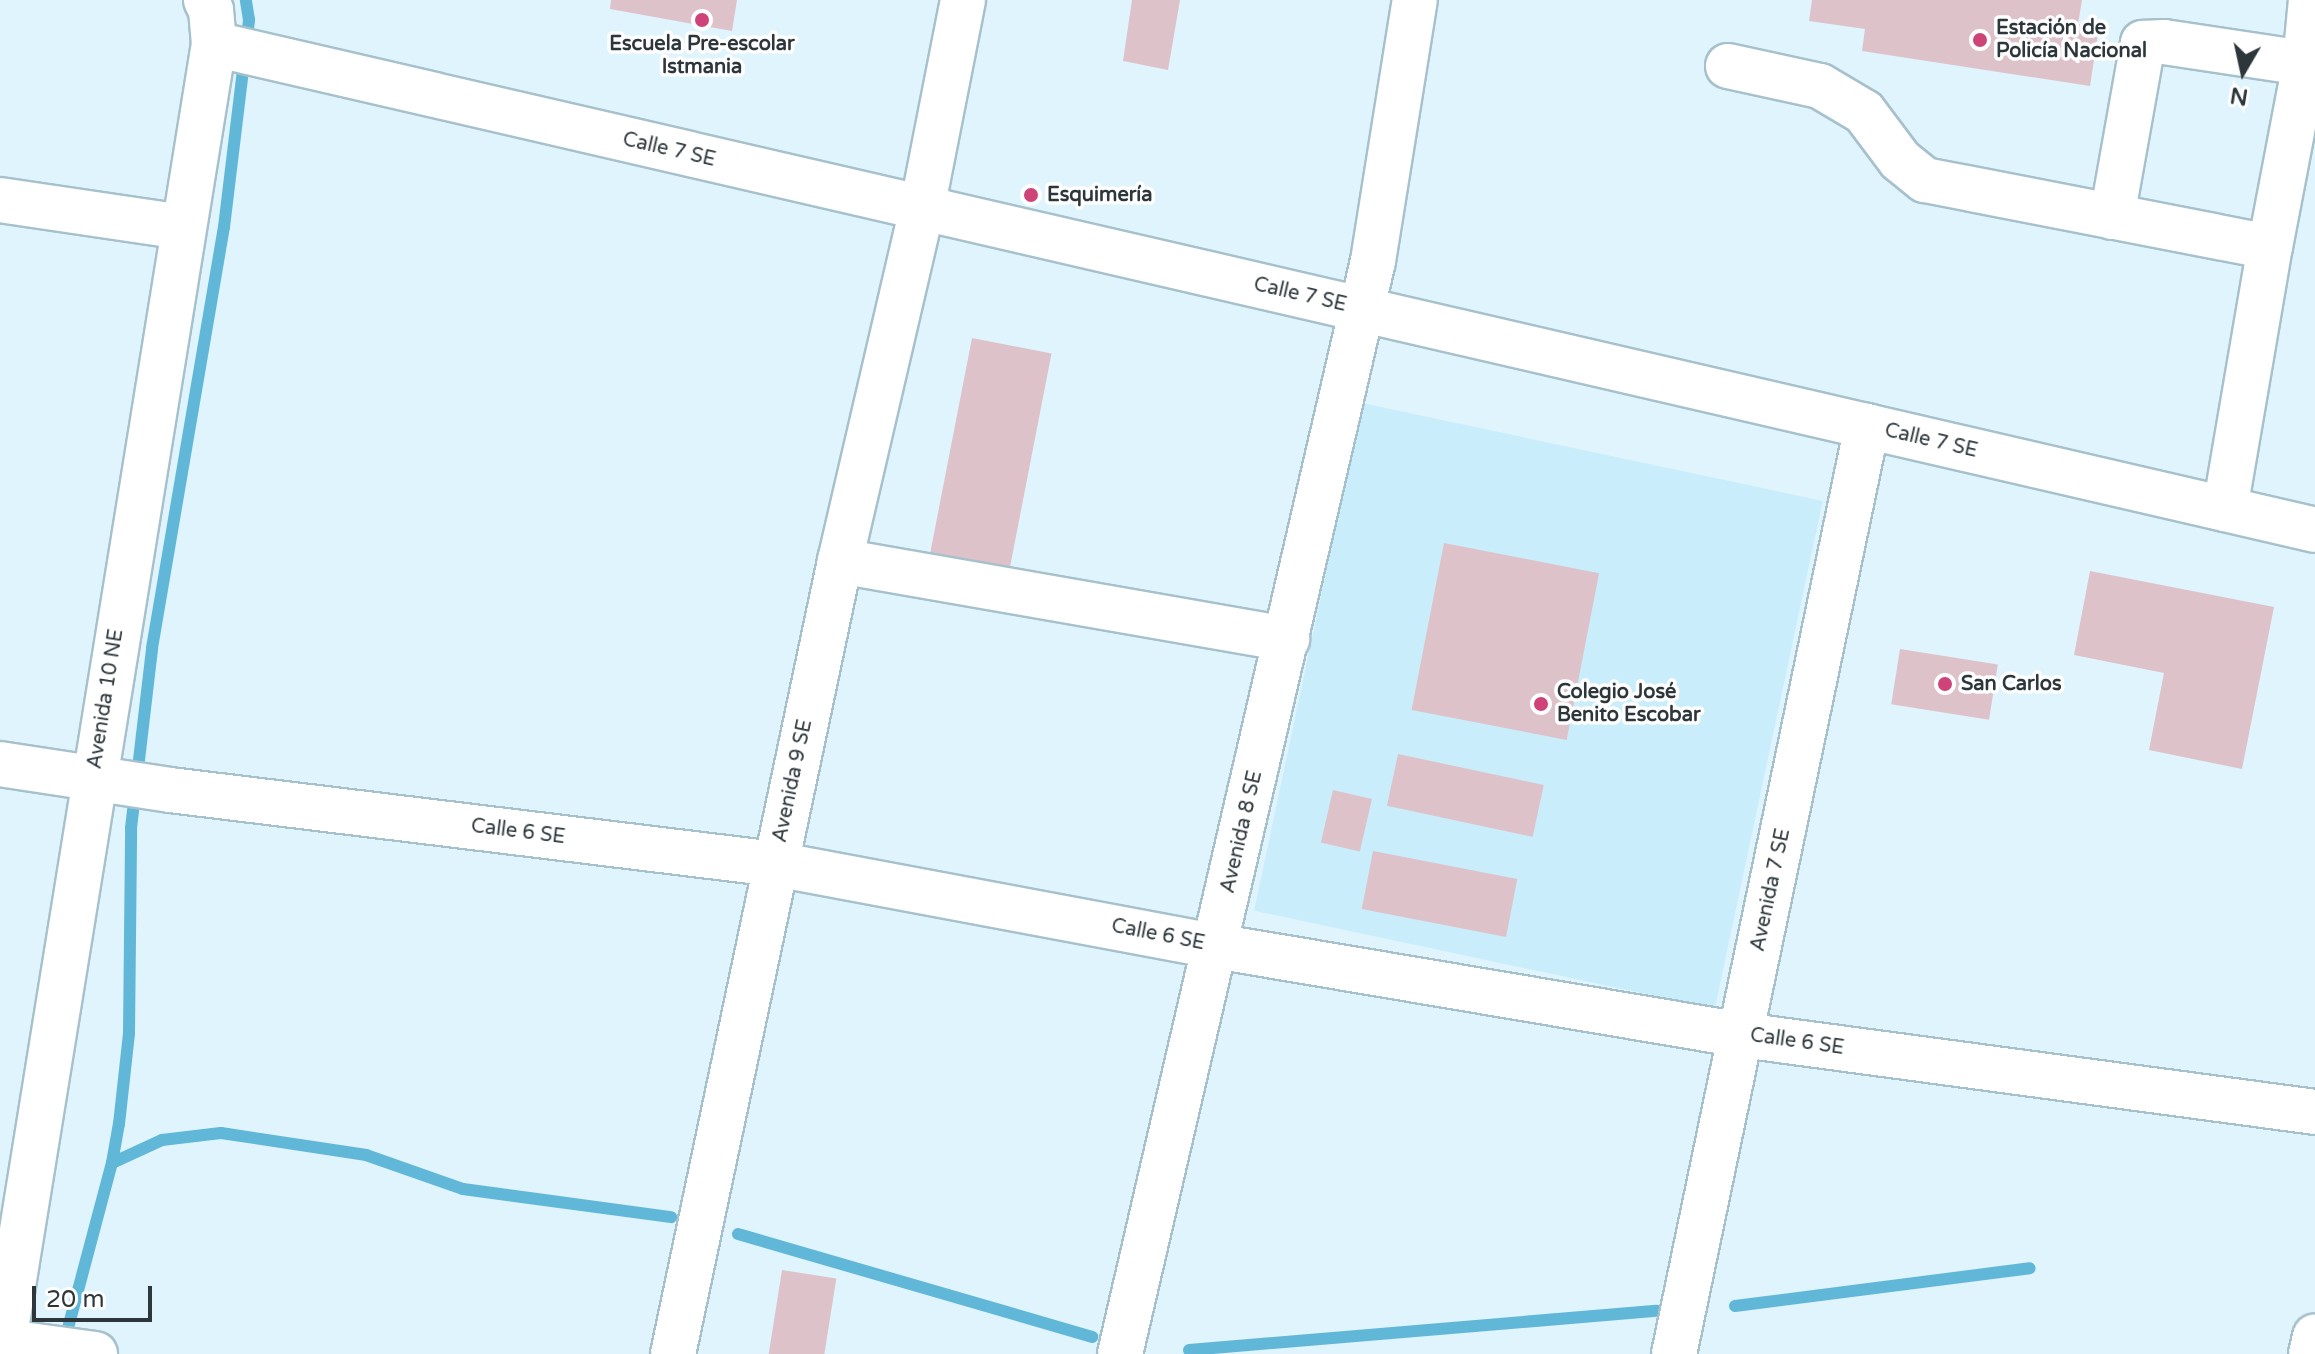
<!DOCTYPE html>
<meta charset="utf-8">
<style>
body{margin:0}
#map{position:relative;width:2315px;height:1354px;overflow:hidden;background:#dff4fd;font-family:"Varela Round",sans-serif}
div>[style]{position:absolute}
.built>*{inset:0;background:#caedfc;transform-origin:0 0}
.stream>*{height:12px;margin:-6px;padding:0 6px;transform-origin:6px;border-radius:6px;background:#61b7d8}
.building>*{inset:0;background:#ddc2c9;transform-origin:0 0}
.roads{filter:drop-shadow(2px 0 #a7c1cc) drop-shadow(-2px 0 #a7c1cc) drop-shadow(0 2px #a7c1cc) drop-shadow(0 -2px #a7c1cc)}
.minor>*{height:44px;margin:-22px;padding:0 22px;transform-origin:22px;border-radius:22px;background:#fff}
.dots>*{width:22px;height:22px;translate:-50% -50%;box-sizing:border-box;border:4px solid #fff;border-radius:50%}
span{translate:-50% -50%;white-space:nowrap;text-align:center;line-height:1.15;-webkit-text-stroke:7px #fff;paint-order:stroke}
.poi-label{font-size:20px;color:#2d373b;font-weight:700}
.left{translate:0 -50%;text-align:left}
.street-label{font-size:20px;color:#2d373b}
.north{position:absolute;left:2203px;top:32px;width:80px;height:80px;-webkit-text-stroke:6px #fff;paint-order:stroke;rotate:189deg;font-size:22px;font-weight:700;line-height:32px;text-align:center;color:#2d373b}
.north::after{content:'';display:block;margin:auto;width:28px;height:36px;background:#2d373b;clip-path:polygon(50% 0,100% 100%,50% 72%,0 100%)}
.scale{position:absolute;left:32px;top:1286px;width:120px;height:36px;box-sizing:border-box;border:4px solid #2d373b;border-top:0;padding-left:10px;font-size:24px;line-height:28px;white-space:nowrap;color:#2d373b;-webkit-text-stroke:6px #fff;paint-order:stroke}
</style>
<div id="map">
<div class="built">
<i style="left:1362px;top:403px;width:471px;height:519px;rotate:12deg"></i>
</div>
<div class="stream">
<i style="left:112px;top:1163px;width:55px;rotate:-24.7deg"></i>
<i style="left:162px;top:1140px;width:59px;rotate:-6.8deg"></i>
<i style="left:221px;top:1133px;width:147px;rotate:8.6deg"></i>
<i style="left:366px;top:1155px;width:103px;rotate:19.3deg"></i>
<i style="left:463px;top:1189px;width:210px;rotate:7.7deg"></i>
<i style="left:738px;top:1234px;width:369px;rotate:16.2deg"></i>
<i style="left:1735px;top:1306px;width:297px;rotate:-7.3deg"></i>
<i style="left:64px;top:1343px;width:186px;rotate:-75.1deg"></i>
<i style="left:112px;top:1163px;width:40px;rotate:-80deg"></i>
<i style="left:119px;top:1124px;width:92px;rotate:-83.7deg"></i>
<i style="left:129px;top:1033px;width:205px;rotate:-89.4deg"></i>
<i style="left:131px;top:828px;width:181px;rotate:-83.3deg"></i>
<i style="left:152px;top:648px;width:427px;rotate:-80.3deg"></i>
<i style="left:224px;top:227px;width:209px;rotate:-83.1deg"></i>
<i style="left:249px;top:20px;width:20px;rotate:-99deg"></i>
<i style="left:1189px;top:1350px;width:469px;rotate:-4.8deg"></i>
</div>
<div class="building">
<i style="clip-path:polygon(611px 0,737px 0,732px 31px,610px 9px)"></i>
<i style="clip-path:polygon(1132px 0,1180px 0,1168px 70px,1123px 61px)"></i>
<i style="clip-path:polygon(1812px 0,2082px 0,2078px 24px,2099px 27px,2090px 86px,1862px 51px,1865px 29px,1809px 21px)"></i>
<i style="left:972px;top:338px;width:81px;height:234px;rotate:11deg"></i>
<i style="left:1444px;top:543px;width:158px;height:170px;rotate:11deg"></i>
<i style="clip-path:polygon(2090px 571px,2274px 607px,2242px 769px,2149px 750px,2164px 673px,2074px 655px)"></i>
<i style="left:1900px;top:649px;width:99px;height:56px;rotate:9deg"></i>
<i style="left:1398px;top:754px;width:149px;height:53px;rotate:12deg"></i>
<i style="left:1333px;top:790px;width:40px;height:54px;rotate:13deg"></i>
<i style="left:1373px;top:851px;width:147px;height:59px;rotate:11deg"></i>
<i style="left:782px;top:1270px;width:55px;height:85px;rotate:9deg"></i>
</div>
<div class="roads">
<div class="minor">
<i style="left:214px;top:44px;width:2156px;rotate:13.02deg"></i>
<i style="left:1728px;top:66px;width:94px;rotate:12.3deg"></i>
<i style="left:1820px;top:86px;width:51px;rotate:30.6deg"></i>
<i style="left:1864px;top:112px;width:60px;rotate:53.1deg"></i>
<i style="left:1900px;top:160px;width:32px;rotate:39deg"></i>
<i style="left:1925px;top:180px;width:351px;rotate:11deg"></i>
<i style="left:2270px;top:247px;width:187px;rotate:-79.2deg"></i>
<i style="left:2305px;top:63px;width:63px;rotate:-84.6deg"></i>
<i style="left:0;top:200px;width:185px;rotate:8.4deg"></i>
<i style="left:2112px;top:217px;width:177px;rotate:-79.9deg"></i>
<i style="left:2143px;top:43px;width:21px;rotate:-3deg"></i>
<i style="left:2164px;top:42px;width:143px;rotate:8.5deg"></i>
<i style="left:2225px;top:509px;width:266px;rotate:-80.3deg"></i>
<i style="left:840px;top:561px;width:454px;rotate:9.9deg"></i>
<i style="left:0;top:764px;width:172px;rotate:8.7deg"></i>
<i style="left:170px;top:790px;width:610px;rotate:6.97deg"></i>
<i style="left:775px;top:864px;width:448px;rotate:10.6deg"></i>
<i style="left:1215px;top:946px;width:534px;rotate:9.59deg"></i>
<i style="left:1742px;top:1035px;width:578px;rotate:7.65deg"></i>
<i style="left:0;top:1341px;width:96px;rotate:7.8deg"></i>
<i style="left:2px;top:1354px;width:1327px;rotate:-80.81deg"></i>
<i style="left:214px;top:44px;width:34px;rotate:-95deg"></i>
<i style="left:211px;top:10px;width:11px;rotate:-117deg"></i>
<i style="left:673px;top:1354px;width:810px;rotate:-78.11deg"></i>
<i style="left:840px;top:561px;width:361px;rotate:-76.9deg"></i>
<i style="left:922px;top:209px;width:213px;rotate:-78.9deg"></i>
<i style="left:1120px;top:1354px;width:1122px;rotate:-76.97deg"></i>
<i style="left:1373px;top:261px;width:264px;rotate:-80.9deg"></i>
<i style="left:1674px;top:1354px;width:948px;rotate:-78.25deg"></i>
<i style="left:2311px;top:1354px;width:18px;rotate:-77deg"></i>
</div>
</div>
<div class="dots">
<i style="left:702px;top:20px;background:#ce4378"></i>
<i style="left:1980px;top:40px;background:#ce4378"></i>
<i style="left:1031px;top:195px;background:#ce4378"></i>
<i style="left:1945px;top:684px;background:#ce4378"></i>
<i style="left:1541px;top:704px;background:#ce4378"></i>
</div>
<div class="poi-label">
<span class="left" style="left:1996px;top:40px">Estación de<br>Policía Nacional</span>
<span style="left:702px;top:56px">Escuela Pre-escolar<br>Istmania</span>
<span class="left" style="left:1047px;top:195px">Esquimería</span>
<span class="left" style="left:1961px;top:684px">San Carlos</span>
<span class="left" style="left:1557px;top:704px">Colegio José<br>Benito Escobar</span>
</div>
<div class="street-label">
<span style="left:669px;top:150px;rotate:13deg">Calle 7 SE</span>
<span style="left:1300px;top:295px;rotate:13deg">Calle 7 SE</span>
<span style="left:1931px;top:441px;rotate:13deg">Calle 7 SE</span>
<span style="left:106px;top:699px;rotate:-81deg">Avenida 10 NE</span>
<span style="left:793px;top:781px;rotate:-78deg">Avenida 9 SE</span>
<span style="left:518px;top:832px;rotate:7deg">Calle 6 SE</span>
<span style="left:1242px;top:832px;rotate:-77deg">Avenida 8 SE</span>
<span style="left:1771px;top:890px;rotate:-78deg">Avenida 7 SE</span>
<span style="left:1158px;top:935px;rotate:11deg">Calle 6 SE</span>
<span style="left:1797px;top:1042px;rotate:8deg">Calle 6 SE</span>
</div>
<div class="north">N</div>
<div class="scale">20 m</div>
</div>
